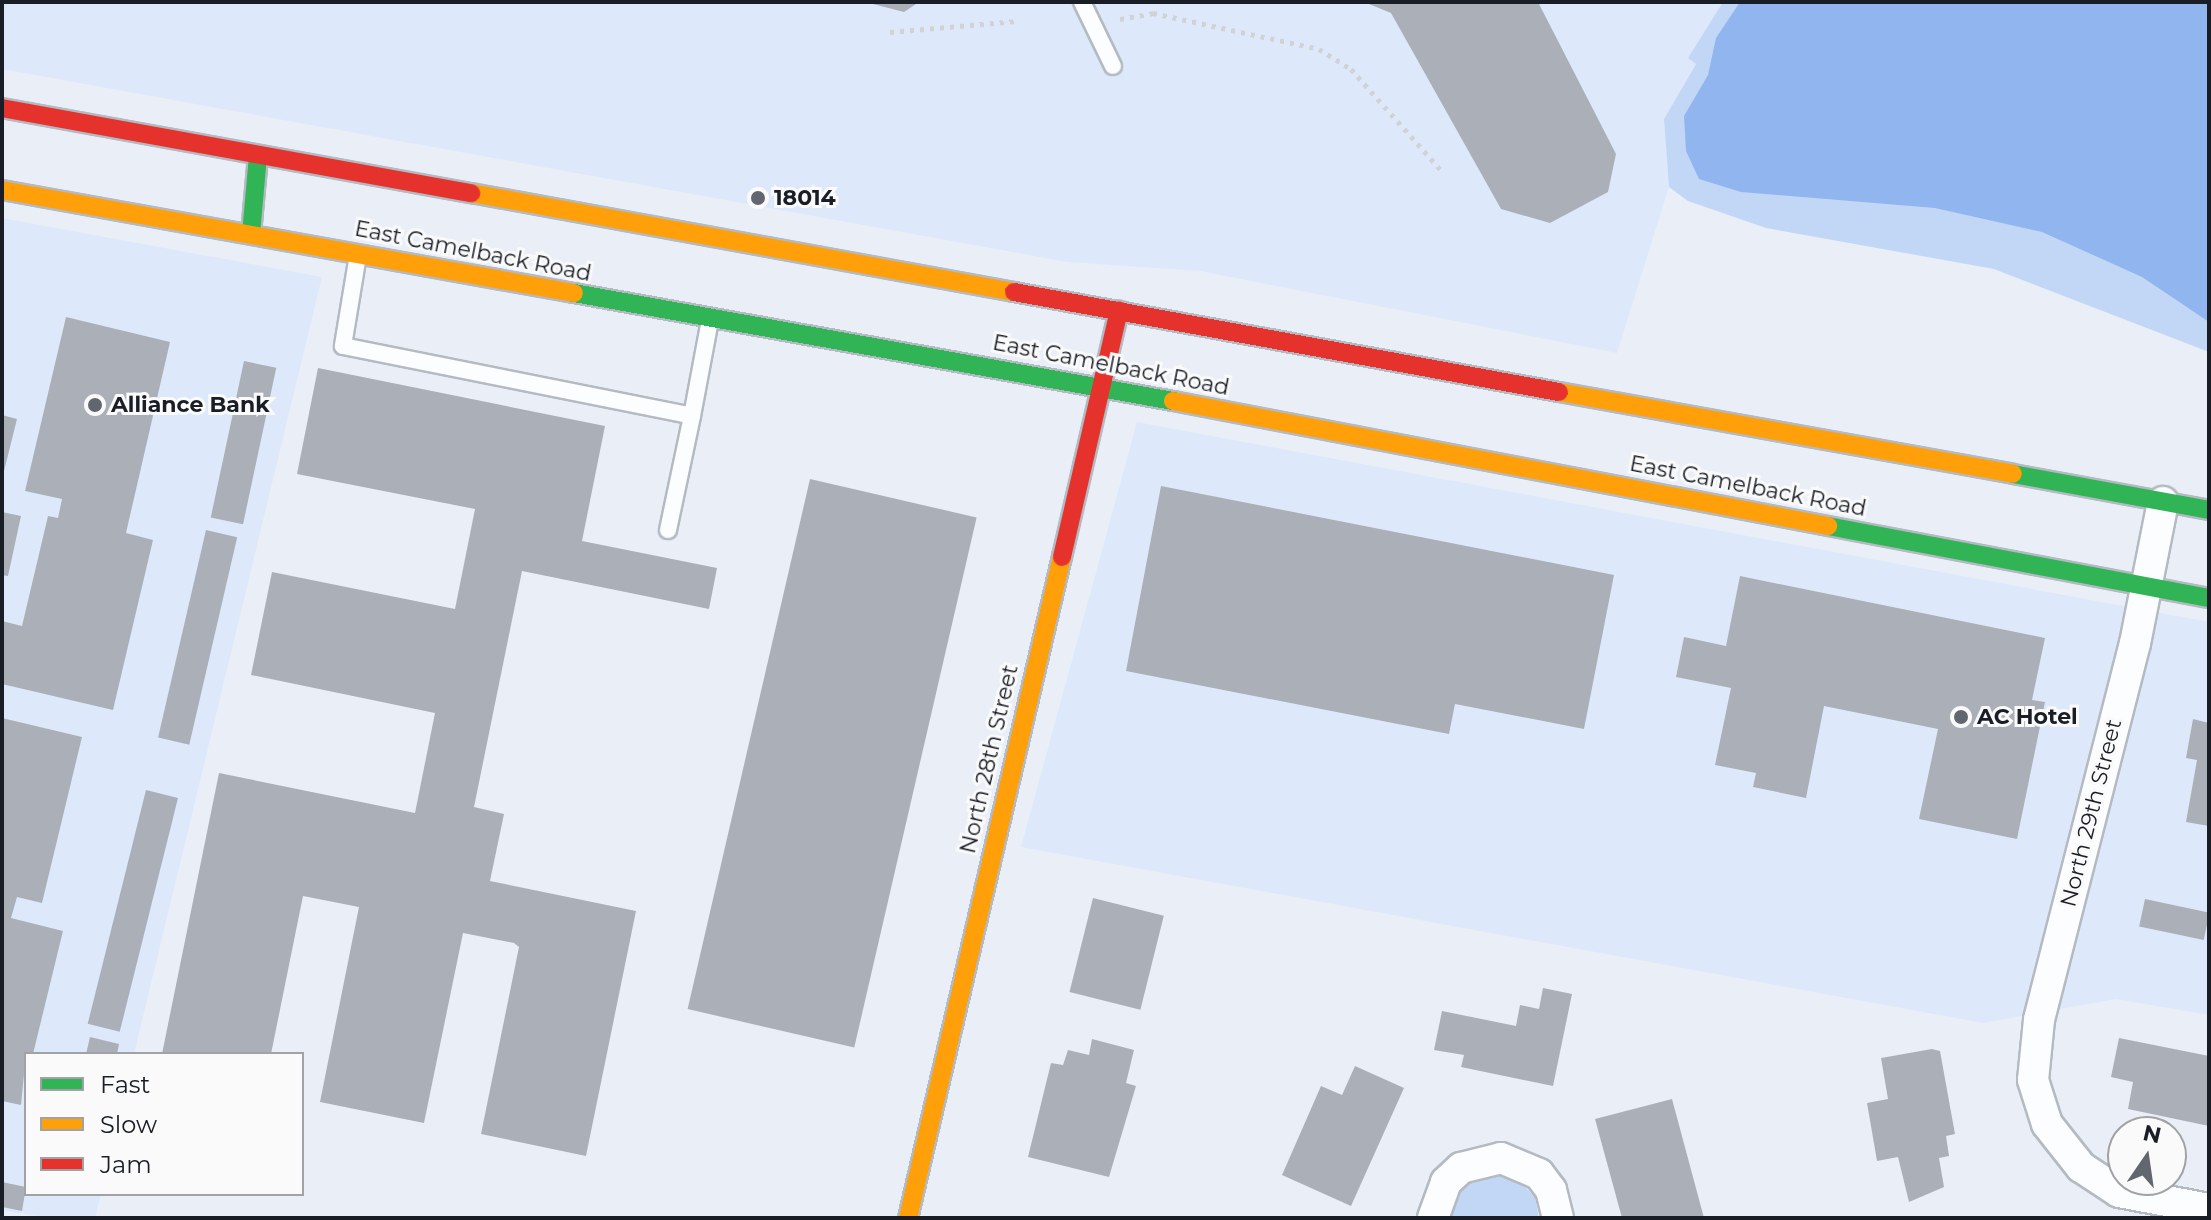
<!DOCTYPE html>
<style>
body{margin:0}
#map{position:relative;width:2211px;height:1220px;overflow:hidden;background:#eaeff7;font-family:Montserrat,sans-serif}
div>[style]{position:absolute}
.built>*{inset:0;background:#dde9fa}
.green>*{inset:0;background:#c2d6f6}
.water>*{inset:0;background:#91b6ef}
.building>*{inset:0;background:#abb0b8;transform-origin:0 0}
.path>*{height:5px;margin-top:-2.5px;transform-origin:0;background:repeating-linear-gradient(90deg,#d0d2d4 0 4px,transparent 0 10px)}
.roads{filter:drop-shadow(2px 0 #b4bac2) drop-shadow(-2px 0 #b4bac2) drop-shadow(0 2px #b4bac2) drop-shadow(0 -2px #b4bac2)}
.lane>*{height:16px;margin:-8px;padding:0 8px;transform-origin:8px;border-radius:8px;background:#fcfdfe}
.street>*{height:30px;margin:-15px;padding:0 15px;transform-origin:15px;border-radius:15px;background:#fcfdfe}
.fast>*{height:18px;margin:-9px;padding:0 9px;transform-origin:9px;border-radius:9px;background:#30b455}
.slow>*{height:18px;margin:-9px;padding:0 9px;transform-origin:9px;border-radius:9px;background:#ff9f0a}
.jam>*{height:18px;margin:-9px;padding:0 9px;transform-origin:9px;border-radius:9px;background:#e5322d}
.dots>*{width:22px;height:22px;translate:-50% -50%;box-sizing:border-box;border:4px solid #fafafa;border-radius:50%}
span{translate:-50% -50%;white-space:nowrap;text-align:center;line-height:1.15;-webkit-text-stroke:6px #fafafa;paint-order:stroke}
.poi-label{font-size:22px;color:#181d26;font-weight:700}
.left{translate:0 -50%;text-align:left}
.street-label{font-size:22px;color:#181d26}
.frame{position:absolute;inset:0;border:4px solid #181d26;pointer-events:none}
.legend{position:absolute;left:24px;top:1052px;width:280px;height:144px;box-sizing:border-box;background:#fafafa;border:2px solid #a0a2a5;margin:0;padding:10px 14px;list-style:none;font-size:24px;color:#181d26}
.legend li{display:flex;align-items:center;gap:16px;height:40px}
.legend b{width:40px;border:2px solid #a0a2a5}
.north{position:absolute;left:2107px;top:1116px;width:80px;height:80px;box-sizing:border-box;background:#fafafa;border:2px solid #a0a2a5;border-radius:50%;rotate:13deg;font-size:22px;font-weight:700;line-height:32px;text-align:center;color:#181d26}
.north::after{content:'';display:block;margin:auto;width:28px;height:36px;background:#62666f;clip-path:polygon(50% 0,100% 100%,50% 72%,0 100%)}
</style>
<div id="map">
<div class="built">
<i style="clip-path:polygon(2px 2px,1723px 2px,1689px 58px,1696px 64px,1664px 119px,1669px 187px,1617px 353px,1200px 271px,1067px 262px,2px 69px)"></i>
<i style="clip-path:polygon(2px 218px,322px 277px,134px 1054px,26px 1054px,26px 1194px,101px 1194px,95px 1218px,47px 1218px,2px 1210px)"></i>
<i style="clip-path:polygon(1137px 422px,2209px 622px,2209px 1015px,2116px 999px,1983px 1023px,1021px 847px)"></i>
</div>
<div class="green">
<i style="clip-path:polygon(1723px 2px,2209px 2px,2209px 352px,1994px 269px,1766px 228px,1688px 201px,1669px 187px,1664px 119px,1696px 64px,1688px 58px)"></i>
<i style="clip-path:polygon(1485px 1173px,1521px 1182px,1535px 1198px,1539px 1218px,1448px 1218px,1455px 1193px)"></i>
</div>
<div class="water">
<i style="clip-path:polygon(1740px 2px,2209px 2px,2209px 322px,2142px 277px,2042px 232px,1935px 208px,1741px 192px,1699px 179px,1686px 151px,1684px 116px,1708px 75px,1716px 38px)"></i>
</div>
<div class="building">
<i style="clip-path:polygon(865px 2px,919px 2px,904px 12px)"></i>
<i style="clip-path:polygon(1364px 2px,1538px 2px,1616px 154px,1608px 192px,1550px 223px,1501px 209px,1391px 13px)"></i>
<i style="clip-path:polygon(66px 317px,170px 342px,126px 533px,153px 540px,113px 710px,2px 684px,2px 621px,22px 626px,48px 516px,58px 518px,62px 499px,25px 491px)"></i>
<i style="left:244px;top:361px;width:33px;height:160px;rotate:12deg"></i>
<i style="clip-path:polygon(318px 368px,605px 426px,582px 541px,717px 568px,709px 609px,522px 571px,474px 807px,504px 814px,490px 881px,636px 911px,586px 1156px,481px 1134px,519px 947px,514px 943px,463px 933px,424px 1123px,320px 1102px,359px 907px,303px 896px,271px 1054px,162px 1054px,219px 773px,415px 813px,435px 713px,251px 675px,272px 572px,455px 609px,475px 509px,297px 474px)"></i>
<i style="clip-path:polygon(2px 415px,17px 419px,3px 475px,2px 475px)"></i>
<i style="left:810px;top:479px;width:171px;height:544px;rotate:13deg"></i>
<i style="clip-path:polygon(1161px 486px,1614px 575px,1584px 729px,1455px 704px,1449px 734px,1126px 671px)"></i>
<i style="clip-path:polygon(2px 512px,21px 516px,8px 576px,2px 575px)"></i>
<i style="left:206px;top:530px;width:32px;height:213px;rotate:13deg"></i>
<i style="clip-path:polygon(1740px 576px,2045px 638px,2032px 700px,2045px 702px,2017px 839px,1919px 819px,1938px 729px,1824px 706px,1806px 798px,1753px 787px,1756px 773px,1715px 765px,1731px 688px,1676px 677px,1684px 637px,1726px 646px)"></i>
<i style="clip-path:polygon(2px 718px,82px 737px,42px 903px,17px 897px,11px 918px,63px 931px,33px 1054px,26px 1054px,21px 1105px,2px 1101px)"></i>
<i style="clip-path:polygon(2193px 719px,2209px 723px,2209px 826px,2186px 822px,2197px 760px,2186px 758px)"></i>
<i style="left:146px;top:790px;width:33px;height:241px;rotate:14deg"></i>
<i style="left:1093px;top:898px;width:73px;height:97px;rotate:14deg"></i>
<i style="left:2145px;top:899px;width:66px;height:28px;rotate:12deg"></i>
<i style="clip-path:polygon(1543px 988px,1572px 994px,1553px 1086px,1461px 1067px,1464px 1055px,1434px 1050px,1442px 1011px,1516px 1026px,1520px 1005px,1539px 1009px)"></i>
<i style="clip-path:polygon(90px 1037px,119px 1044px,117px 1054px,86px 1054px)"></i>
<i style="clip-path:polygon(2119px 1038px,2209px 1056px,2209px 1126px,2128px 1109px,2133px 1082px,2111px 1077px)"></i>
<i style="clip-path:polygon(1092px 1039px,1134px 1050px,1126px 1083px,1136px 1086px,1109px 1177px,1028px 1157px,1051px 1063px,1063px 1065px,1068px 1050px,1089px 1055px)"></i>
<i style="clip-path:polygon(1932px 1049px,1940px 1051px,1955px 1134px,1946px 1136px,1949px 1156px,1939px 1158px,1944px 1187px,1909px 1202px,1898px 1157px,1877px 1161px,1867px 1103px,1888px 1099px,1881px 1058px)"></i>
<i style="clip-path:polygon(1355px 1066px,1404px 1088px,1351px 1206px,1282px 1175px,1321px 1086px,1342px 1095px)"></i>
<i style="clip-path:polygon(1672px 1099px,1704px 1218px,1622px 1218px,1595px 1119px)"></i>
<i style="clip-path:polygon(2px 1182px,26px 1187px,22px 1211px,2px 1207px)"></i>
</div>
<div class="path">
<i style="left:1120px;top:19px;width:34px;rotate:-10deg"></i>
<i style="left:1153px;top:13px;width:170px;rotate:12.2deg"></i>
<i style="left:1319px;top:49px;width:38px;rotate:32deg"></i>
<i style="left:1351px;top:69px;width:137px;rotate:48.3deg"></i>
<i style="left:890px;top:32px;width:127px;rotate:-5deg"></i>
</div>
<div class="roads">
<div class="lane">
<i style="left:1082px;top:2px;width:71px;rotate:64.2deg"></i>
<i style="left:358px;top:255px;width:92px;rotate:99.4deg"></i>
<i style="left:343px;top:346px;width:356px;rotate:11.3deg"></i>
<i style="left:692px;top:416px;width:98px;rotate:-79.4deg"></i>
<i style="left:668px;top:530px;width:116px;rotate:-78.1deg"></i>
</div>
<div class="street">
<i style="left:2163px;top:502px;width:144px;rotate:101.2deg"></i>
<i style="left:2135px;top:643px;width:389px;rotate:104.3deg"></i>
<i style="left:2039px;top:1020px;width:60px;rotate:95.7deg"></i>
<i style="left:2033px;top:1080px;width:46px;rotate:72.3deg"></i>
<i style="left:2047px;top:1124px;width:55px;rotate:51.7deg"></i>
<i style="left:2081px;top:1167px;width:45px;rotate:33.3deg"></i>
<i style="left:2119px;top:1192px;width:92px;rotate:10.7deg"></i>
<i style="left:1433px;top:1218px;width:38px;rotate:-70deg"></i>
<i style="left:1446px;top:1182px;width:21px;rotate:-43deg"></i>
<i style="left:1461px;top:1168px;width:41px;rotate:-14deg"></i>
<i style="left:1501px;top:1158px;width:41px;rotate:22.8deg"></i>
<i style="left:1539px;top:1174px;width:20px;rotate:53deg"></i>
<i style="left:1551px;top:1190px;width:29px;rotate:76deg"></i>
</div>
<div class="fast">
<i style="left:251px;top:234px;width:78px;rotate:-84.9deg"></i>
<i style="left:574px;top:293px;width:609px;rotate:10.22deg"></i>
<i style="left:2013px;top:474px;width:199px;rotate:10.4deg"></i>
<i style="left:1828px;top:526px;width:388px;rotate:10.7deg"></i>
</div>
<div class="slow">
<i style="left:2px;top:190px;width:581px;rotate:10.21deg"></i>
<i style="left:471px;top:193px;width:552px;rotate:10.33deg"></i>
<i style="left:1559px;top:392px;width:461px;rotate:10.2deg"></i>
<i style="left:1173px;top:401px;width:667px;rotate:10.8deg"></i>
<i style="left:908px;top:1218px;width:679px;rotate:-76.89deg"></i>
</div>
<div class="jam">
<i style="left:2px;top:108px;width:477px;rotate:10.3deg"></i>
<i style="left:1014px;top:292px;width:554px;rotate:10.4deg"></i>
<i style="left:1062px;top:557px;width:253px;rotate:-77deg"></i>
</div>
</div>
<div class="dots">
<i style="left:758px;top:198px;background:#62666f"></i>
<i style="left:95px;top:405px;background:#62666f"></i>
<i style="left:1961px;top:717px;background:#62666f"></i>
</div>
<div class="poi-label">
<span class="left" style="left:774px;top:198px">18014</span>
<span class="left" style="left:111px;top:405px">Alliance Bank</span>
<span class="left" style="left:1977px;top:717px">AC Hotel</span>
</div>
<div class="street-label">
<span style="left:473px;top:251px;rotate:11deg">East Camelback Road</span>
<span style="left:1111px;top:365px;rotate:11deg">East Camelback Road</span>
<span style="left:1748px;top:486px;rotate:11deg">East Camelback Road</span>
<span style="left:989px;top:759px;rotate:-77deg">North 28th Street</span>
<span style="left:2091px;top:813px;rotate:-76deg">North 29th Street</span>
</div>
<div class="frame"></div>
<ul class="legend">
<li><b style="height:10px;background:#30b455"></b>Fast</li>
<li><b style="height:10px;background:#ff9f0a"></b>Slow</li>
<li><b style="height:10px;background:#e5322d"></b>Jam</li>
</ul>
<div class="north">N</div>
</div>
